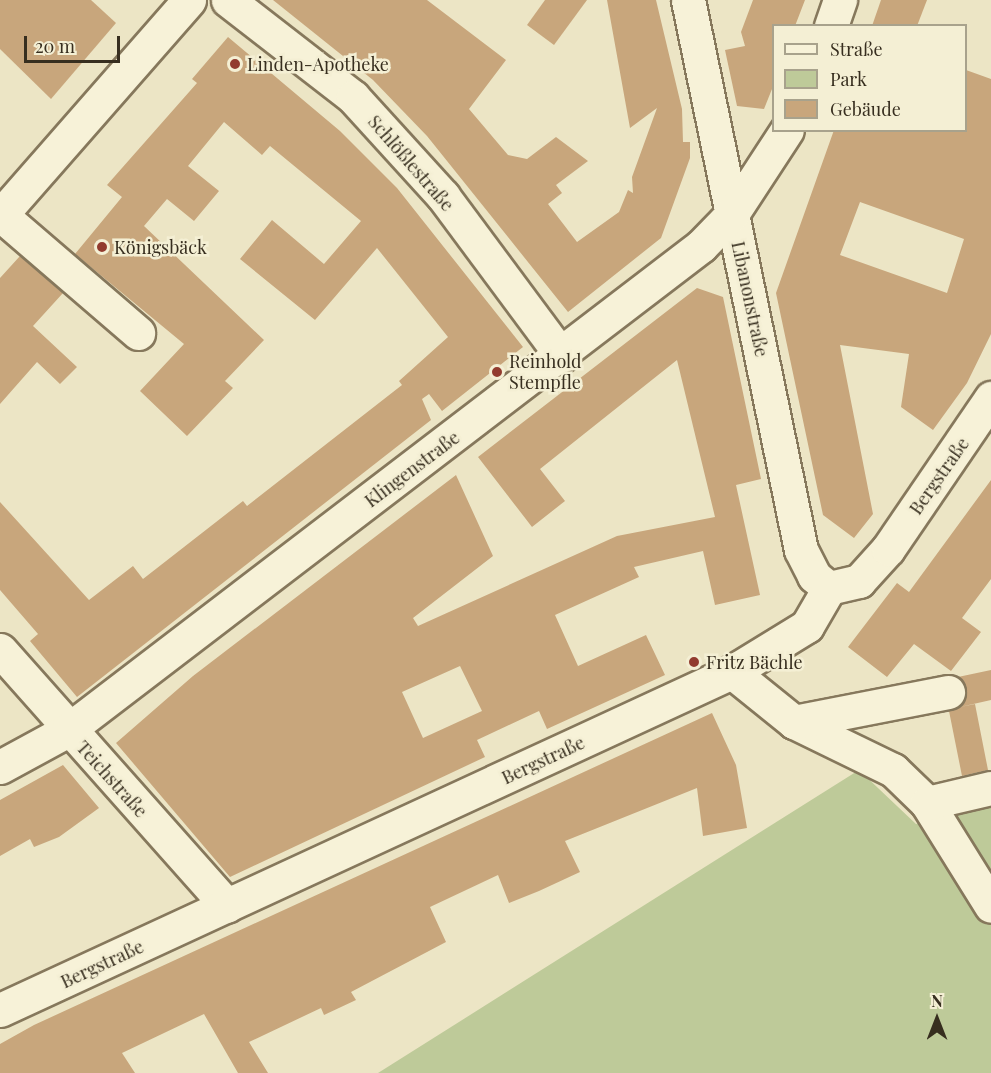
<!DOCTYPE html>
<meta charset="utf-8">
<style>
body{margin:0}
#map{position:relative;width:991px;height:1073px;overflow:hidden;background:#ece5c5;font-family:"Playfair Display",serif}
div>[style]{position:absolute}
.green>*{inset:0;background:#beca99}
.building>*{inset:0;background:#c8a67c}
.roads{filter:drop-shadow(2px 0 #86785c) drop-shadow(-2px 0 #86785c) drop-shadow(0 2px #86785c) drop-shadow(0 -2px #86785c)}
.minor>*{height:33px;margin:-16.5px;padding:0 16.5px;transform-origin:16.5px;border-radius:16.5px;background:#f7f2d8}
.dots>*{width:16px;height:16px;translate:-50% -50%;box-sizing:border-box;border:3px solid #f4efd4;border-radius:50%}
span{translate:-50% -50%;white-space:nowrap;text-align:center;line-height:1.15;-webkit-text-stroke:5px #f4efd4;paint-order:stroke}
.poi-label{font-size:18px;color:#372e1f}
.left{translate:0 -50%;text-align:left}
.street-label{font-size:18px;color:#372e1f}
.legend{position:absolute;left:772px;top:24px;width:195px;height:108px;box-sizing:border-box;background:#f4efd4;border:2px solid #a8a28c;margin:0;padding:8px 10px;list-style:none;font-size:18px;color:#372e1f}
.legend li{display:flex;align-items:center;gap:12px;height:30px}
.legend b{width:30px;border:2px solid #a8a28c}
.north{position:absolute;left:907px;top:989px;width:60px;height:60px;-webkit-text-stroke:4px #f4efd4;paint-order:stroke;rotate:0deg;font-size:16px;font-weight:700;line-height:24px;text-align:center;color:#372e1f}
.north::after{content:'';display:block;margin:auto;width:21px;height:27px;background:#372e1f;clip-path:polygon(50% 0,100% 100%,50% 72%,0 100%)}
.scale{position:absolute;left:24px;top:36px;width:96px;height:27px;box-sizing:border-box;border:3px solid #372e1f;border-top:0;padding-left:8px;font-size:18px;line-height:21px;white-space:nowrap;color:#372e1f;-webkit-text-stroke:4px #f4efd4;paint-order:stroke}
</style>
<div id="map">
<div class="green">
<i style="clip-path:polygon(859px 770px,916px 824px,991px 807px,991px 1073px,378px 1073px)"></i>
</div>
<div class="building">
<i style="clip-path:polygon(0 0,91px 0,116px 23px,51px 99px,0 49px)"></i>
<i style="clip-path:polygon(273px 0,427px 0,506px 60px,469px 109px,508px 155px,527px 159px,556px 137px,588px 161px,556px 185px,562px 193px,548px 204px,577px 242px,619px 212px,628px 190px,633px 193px,632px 177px,657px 108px,630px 128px,607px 0,656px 0,682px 109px,683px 142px,690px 142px,690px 158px,661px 238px,568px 312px,427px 136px,373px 80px)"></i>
<i style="clip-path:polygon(545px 0,587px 0,554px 45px,527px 25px)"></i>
<i style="clip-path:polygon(753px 0,805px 0,795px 26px,774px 26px,774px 84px,764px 109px,737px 106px,725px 50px,745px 46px,741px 32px)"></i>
<i style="clip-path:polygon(881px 0,927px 0,917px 26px,872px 26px)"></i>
<i style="clip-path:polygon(228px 37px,340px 131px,397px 188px,523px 347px,442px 411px,429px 394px,422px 399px,431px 420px,77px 697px,30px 641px,38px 634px,0 590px,0 502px,89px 600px,133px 566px,143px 579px,243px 501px,247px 506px,402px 385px,399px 381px,448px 337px,377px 248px,315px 320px,240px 259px,272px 220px,324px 264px,361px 221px,270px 146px,262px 155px,224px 122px,188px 166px,219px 191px,194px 221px,167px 199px,144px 226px,264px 340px,225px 381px,233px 388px,187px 436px,140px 391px,184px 344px,75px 254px,122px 197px,107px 185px,197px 83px,192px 79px)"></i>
<i style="clip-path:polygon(evenodd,966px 70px,991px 79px,991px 334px,967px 383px,933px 430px,901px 407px,909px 354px,840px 345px,873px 514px,854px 538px,823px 515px,776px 293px,834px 130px,966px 130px,966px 70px,860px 202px,964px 239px,947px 293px,840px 255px,860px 202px)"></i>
<i style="clip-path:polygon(20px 256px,63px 293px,33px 326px,77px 367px,60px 384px,37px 362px,0 404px,0 278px)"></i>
<i style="clip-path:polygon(evenodd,697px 288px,723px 297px,761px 479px,736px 485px,760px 595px,715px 605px,703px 551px,634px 567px,639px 577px,555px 615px,578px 666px,646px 635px,665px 675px,547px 729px,539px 711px,477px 740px,485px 757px,230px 877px,116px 743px,193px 676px,456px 475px,493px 556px,413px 618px,418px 626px,617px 536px,715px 517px,677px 360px,540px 469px,565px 501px,532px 527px,478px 457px,697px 288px,460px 666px,482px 711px,423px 738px,402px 692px,460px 666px)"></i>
<i style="clip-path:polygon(991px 480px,991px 579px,962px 618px,981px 632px,951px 671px,914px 644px,887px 677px,848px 647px,897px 583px,909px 592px)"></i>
<i style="clip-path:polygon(991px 670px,991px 700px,960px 707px,975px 704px,988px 770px,962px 776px,949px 711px,966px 698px,958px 677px)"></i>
<i style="clip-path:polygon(712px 713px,736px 765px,747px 828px,703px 836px,697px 788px,565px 841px,580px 872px,539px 891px,509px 903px,498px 875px,430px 907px,446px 942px,351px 992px,356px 1000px,324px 1015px,321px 1008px,249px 1042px,268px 1073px,238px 1073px,204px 1014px,122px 1053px,135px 1073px,0 1073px,0 1044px,34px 1025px)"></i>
<i style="clip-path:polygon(63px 765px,99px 808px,59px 837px,34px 847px,30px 839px,0 856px,0 800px)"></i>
</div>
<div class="roads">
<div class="minor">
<i style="left:228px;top:0;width:158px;rotate:37.8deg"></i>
<i style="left:353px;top:97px;width:134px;rotate:47.7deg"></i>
<i style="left:443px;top:196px;width:199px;rotate:53.4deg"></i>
<i style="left:688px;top:0;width:561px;rotate:78.39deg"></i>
<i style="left:801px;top:550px;width:29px;rotate:63deg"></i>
<i style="left:814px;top:576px;width:19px;rotate:39deg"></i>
<i style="left:831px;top:26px;width:28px;rotate:-71deg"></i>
<i style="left:1px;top:215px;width:181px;rotate:40.7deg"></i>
<i style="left:0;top:216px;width:287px;rotate:-48.8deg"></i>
<i style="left:829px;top:588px;width:31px;rotate:-13deg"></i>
<i style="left:859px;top:581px;width:43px;rotate:-47.8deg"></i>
<i style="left:888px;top:549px;width:183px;rotate:-55.7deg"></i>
<i style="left:0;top:650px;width:342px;rotate:48.4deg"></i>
<i style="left:732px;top:672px;width:80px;rotate:38.9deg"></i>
<i style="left:794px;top:722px;width:110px;rotate:25.9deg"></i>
<i style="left:893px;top:770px;width:47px;rotate:44.1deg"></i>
<i style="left:927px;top:803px;width:121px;rotate:58.1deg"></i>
<i style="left:794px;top:722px;width:157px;rotate:-11deg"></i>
<i style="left:0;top:767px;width:77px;rotate:-28.6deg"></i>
<i style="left:68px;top:730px;width:797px;rotate:-37.4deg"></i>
<i style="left:701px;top:246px;width:45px;rotate:-45.9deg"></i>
<i style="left:732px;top:214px;width:100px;rotate:-56.8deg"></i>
<i style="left:927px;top:803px;width:66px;rotate:-13.2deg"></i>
<i style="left:0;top:1010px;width:806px;rotate:-24.79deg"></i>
<i style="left:732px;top:672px;width:88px;rotate:-31.5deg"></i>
<i style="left:807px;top:626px;width:44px;rotate:-59.9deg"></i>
</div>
</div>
<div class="dots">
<i style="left:235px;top:64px;background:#923b2e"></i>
<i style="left:102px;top:247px;background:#923b2e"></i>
<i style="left:497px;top:372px;background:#923b2e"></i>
<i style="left:694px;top:662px;background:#923b2e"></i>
</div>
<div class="poi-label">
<span class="left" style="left:247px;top:64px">Linden-Apotheke</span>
<span class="left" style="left:114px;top:247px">Königsbäck</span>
<span class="left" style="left:509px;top:372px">Reinhold<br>Stempfle</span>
<span class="left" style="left:706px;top:662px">Fritz Bächle</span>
</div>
<div class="street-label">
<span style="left:411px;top:163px;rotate:49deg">Schlößlestraße</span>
<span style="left:750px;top:299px;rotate:78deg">Libanonstraße</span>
<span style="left:412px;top:469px;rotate:-37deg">Klingenstraße</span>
<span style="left:939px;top:476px;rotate:-55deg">Bergstraße</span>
<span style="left:543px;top:760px;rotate:-25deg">Bergstraße</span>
<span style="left:112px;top:779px;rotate:48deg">Teichstraße</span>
<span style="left:102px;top:964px;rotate:-25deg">Bergstraße</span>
</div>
<ul class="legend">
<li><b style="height:8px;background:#f7f2d8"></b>Straße</li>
<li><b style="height:16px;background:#beca99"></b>Park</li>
<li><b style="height:16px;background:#c8a67c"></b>Gebäude</li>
</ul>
<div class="north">N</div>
<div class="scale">20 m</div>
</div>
